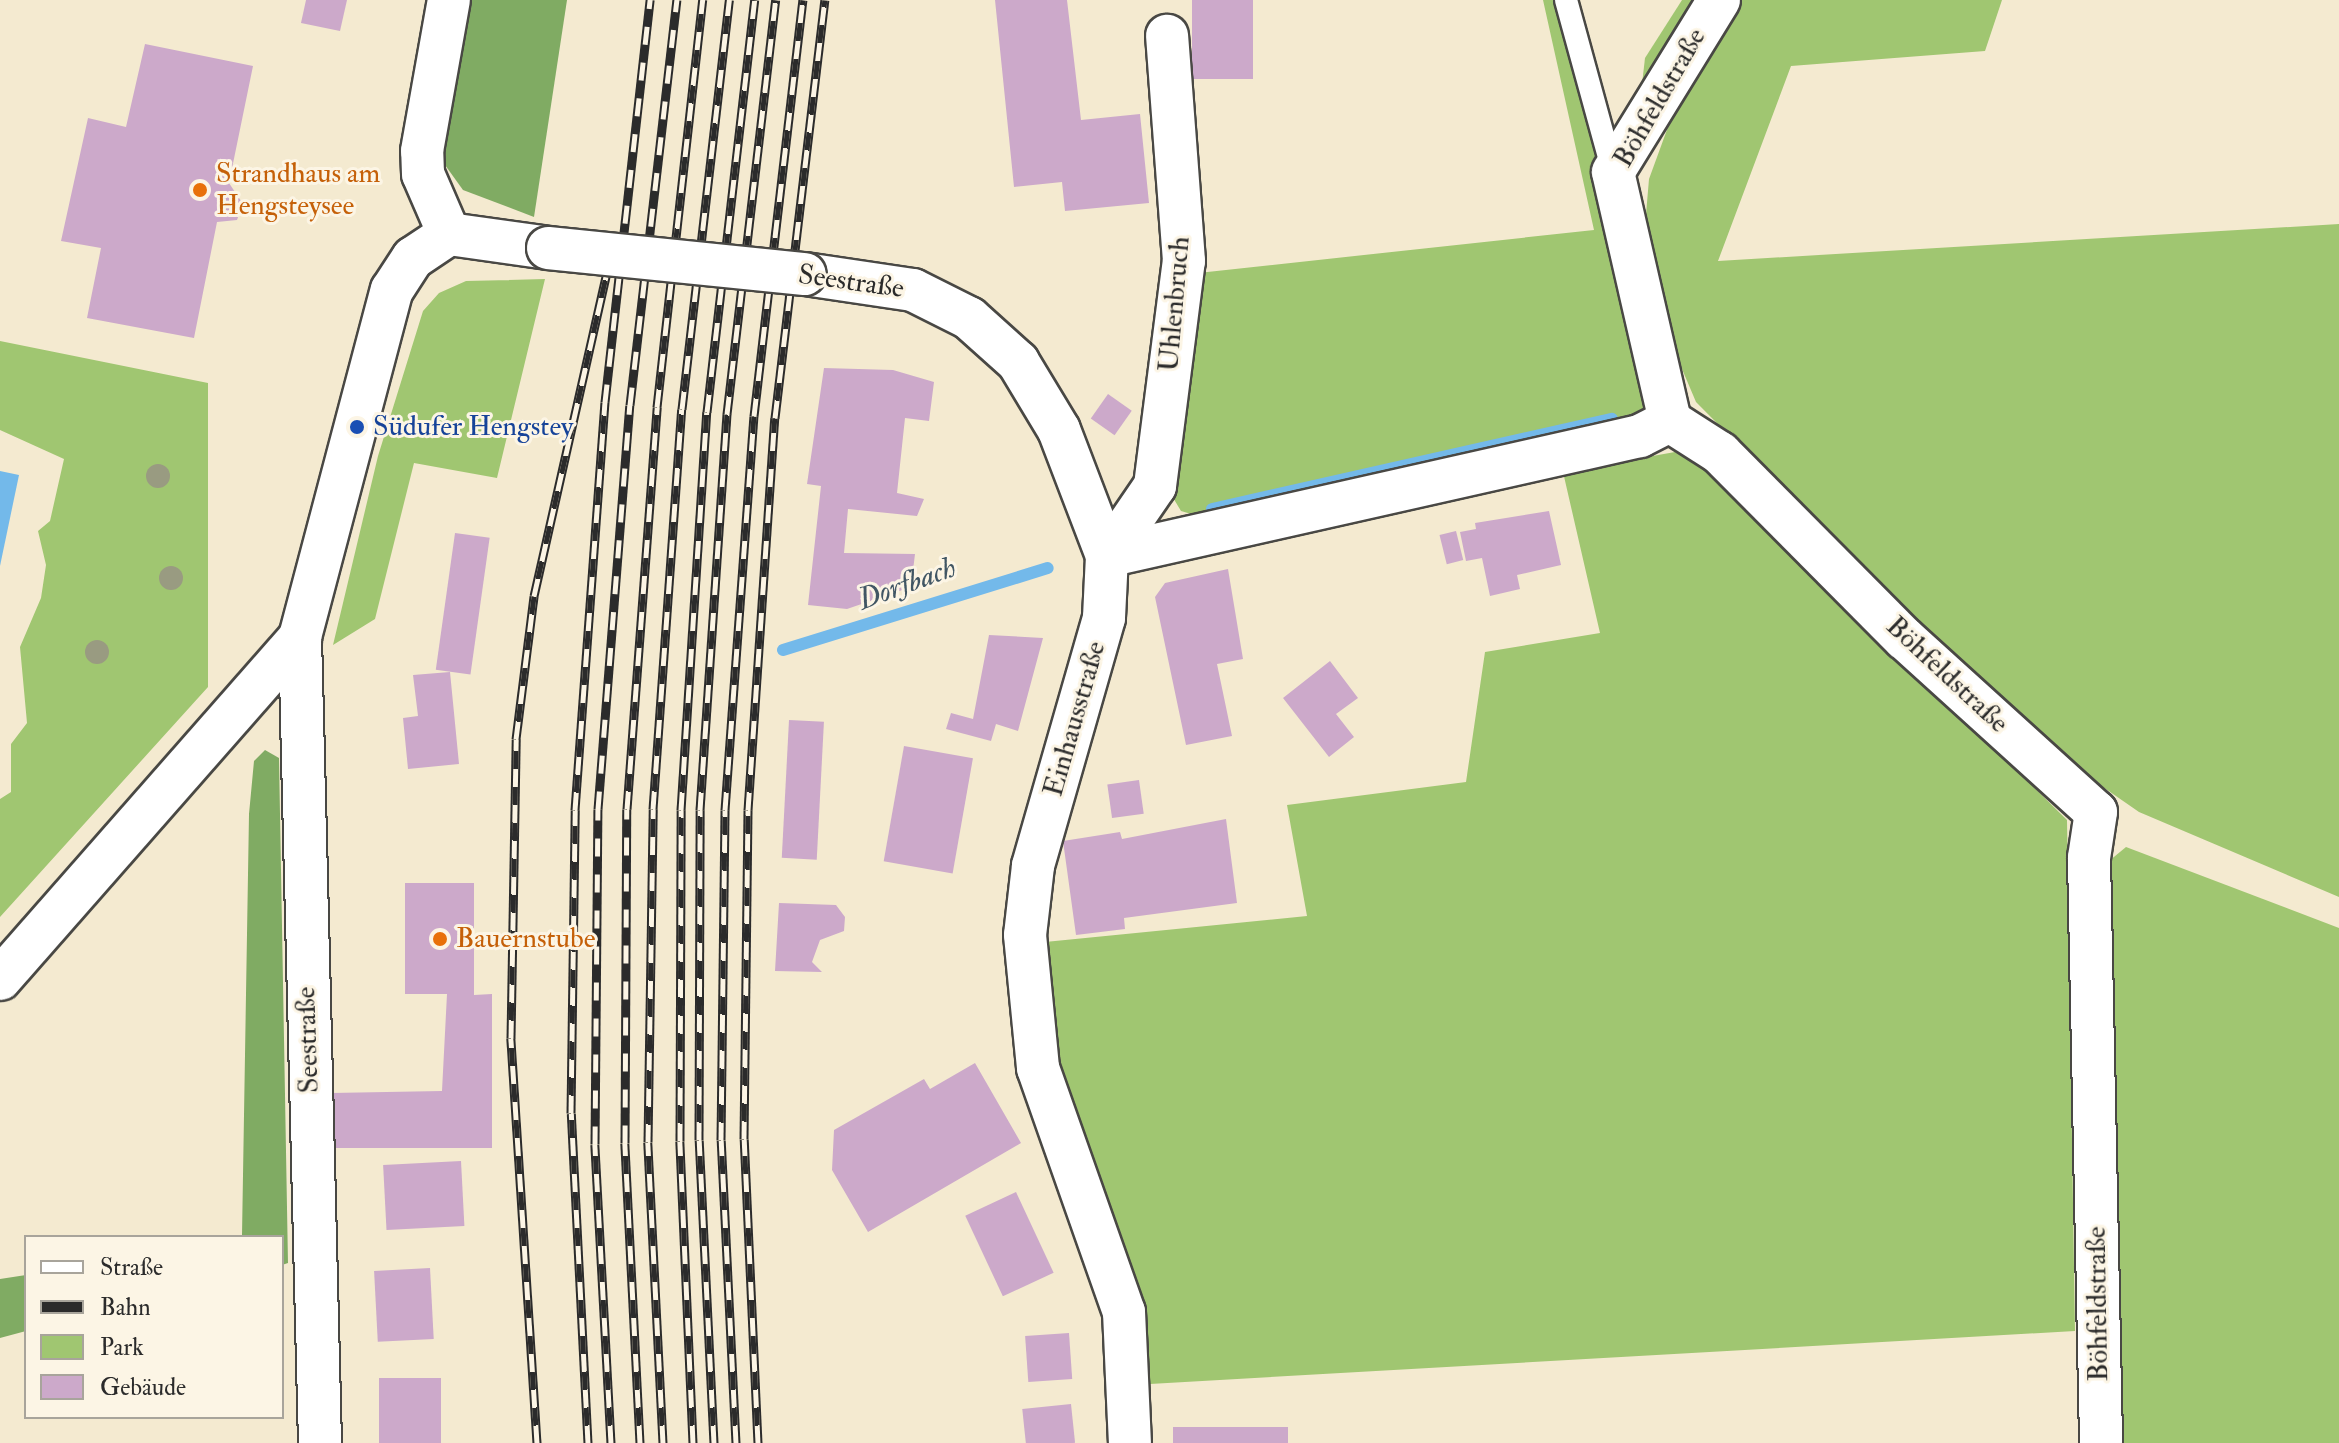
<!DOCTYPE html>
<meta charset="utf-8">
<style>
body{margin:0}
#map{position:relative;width:2339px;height:1443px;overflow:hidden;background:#f4ead0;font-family:"IM FELL Double Pica",serif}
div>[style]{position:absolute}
.green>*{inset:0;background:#a0c671}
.forest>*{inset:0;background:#80ab63}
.water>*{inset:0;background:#73b9ea}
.stream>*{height:12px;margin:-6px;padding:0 6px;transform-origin:6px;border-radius:6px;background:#73b9ea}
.building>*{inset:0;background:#cca9ca;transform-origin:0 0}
.roads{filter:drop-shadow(2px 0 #494844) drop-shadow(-2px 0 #494844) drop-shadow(0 2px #494844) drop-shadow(0 -2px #494844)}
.service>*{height:22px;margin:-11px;padding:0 11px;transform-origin:11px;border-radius:11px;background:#fff}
.minor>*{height:42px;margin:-21px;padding:0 21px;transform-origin:21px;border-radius:21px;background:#fff}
.rail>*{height:9px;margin-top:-4.5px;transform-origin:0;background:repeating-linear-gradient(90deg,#fcf5e5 0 18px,#2b2b2b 0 36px);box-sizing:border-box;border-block:2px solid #2b2b2b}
.bridges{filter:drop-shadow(2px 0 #494844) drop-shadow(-2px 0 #494844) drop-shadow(0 2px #494844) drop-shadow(0 -2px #494844)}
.minor-bridge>*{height:42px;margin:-21px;padding:0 21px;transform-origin:21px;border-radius:21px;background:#fff}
.trees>*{width:24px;height:24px;margin:-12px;border-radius:50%;background:#999b81}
.dots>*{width:22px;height:22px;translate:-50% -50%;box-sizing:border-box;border:4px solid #fcf5e5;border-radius:50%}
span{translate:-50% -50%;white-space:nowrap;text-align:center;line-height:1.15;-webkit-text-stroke:6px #fcf5e5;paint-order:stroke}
.street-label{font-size:28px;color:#2b2b2b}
.food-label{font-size:28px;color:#c56008}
.left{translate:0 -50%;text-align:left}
.transit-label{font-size:28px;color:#164399}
.water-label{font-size:30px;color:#415664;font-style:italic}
.legend{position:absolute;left:24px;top:1235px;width:260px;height:184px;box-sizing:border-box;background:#fcf5e5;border:2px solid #a8a49b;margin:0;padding:10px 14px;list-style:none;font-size:24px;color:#2b2b2b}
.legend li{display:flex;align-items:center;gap:16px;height:40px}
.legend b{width:40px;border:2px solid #a8a49b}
</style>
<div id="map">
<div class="green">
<i style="clip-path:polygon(1543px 0,1562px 0,1649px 404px,1641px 415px,1198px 516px,1181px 511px,1169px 491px,1189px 274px,1594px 230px)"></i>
<i style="clip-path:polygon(1682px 0,1708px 0,1639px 110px,1645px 58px)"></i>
<i style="clip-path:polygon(1738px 0,2002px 0,1985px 51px,1791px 66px,1718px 261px,2339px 224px,2339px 897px,2139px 812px,2051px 751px,2055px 745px,1892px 600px,1696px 402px,1668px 336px,1645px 226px,1649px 179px,1672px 116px)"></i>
<i style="clip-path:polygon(545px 279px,497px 478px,414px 463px,375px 619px,333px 645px,378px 456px,423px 311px,439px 293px,466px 281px)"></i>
<i style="clip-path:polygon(0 341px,208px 383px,208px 687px,0 917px,0 799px,11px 792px,11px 744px,27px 723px,20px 647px,41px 598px,46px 565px,38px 531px,50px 521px,64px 459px,0 430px)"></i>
<i style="clip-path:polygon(1675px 452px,1702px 459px,2067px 820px,2075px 1331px,1150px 1384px,1125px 1251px,1056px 1070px,1045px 942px,1307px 916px,1287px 805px,1466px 782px,1485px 652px,1600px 633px,1563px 472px)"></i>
<i style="clip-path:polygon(2126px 847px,2339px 928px,2339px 1443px,2121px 1443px,2103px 866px)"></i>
</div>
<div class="forest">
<i style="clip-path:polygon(465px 0,567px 0,534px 217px,463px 190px,445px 165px,441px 129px)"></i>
<i style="clip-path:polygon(265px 750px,279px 758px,288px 1263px,282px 1265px,282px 1237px,233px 1237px,242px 1235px,249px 814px,254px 761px)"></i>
<i style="clip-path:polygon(26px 1275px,26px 1331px,0 1338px,0 1279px)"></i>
</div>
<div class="water">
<i style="clip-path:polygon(0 471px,19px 475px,0 566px)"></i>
</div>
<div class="stream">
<i style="left:1212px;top:509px;width:410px;rotate:-12.7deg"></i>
<i style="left:783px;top:650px;width:277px;rotate:-17.2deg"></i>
</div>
<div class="building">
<i style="clip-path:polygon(306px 0,347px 0,340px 31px,301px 23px)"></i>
<i style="clip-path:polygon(995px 0,1067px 0,1081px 120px,1140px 114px,1149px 203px,1065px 211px,1062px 182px,1014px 187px)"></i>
<i style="left:1192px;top:0;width:61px;height:79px"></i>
<i style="clip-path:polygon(145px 44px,253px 66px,229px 183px,243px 204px,237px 220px,217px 222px,194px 338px,87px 318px,101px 248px,61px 241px,88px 118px,126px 127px)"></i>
<i style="clip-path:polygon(824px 368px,893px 370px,934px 382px,929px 421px,905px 418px,897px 493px,924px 499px,917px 516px,848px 509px,844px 553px,915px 554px,911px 587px,847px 609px,808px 605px,821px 486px,807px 484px)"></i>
<i style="left:1108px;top:394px;width:29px;height:30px;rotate:35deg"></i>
<i style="clip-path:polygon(1549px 511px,1561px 565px,1517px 575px,1520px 589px,1490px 596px,1482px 558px,1466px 561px,1460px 532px,1476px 529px,1475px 523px)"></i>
<i style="left:1456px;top:531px;width:30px;height:17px;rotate:76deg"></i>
<i style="left:455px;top:533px;width:35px;height:138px;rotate:8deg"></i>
<i style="clip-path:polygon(1228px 569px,1243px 659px,1217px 664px,1232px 736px,1186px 745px,1155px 597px,1165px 583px)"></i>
<i style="clip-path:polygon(989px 635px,1043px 638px,1018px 731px,996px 724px,991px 741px,946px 729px,951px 713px,973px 719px)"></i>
<i style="clip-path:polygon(1330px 661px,1358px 698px,1336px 714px,1354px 737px,1329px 757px,1283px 698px)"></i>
<i style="clip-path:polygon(450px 672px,459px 764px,408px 769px,403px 718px,418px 716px,413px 675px)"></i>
<i style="left:789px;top:720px;width:35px;height:138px;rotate:3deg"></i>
<i style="left:904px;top:746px;width:70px;height:117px;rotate:10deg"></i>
<i style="left:1139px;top:780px;width:34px;height:32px;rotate:82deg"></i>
<i style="clip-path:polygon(1226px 819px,1237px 903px,1124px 918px,1125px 929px,1076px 935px,1063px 841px,1120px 832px,1122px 839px)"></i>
<i style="clip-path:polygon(405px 883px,474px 883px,474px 995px,492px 994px,492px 1148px,331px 1148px,331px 1093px,442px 1091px,447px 994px,405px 994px)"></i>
<i style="clip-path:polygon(779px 903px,836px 905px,845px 917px,844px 931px,820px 940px,812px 962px,822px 972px,775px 971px)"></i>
<i style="clip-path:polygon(975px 1063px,1021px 1143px,868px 1232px,832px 1170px,834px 1130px,924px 1079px,930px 1089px)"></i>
<i style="left:461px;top:1161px;width:65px;height:78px;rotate:87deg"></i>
<i style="left:1016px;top:1192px;width:89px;height:56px;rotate:65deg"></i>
<i style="left:430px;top:1268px;width:71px;height:56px;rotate:87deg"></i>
<i style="left:1069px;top:1333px;width:46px;height:44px;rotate:86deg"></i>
<i style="left:379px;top:1378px;width:62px;height:65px"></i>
<i style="left:1071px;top:1404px;width:39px;height:49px;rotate:84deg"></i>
<i style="left:1173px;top:1427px;width:115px;height:16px"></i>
</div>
<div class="roads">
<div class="service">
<i style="left:1566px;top:0;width:178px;rotate:74.7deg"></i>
</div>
<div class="minor">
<i style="left:1719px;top:0;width:202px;rotate:121.6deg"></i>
<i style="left:1613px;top:172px;width:255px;rotate:77.1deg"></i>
<i style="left:1670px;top:421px;width:59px;rotate:32.6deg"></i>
<i style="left:1720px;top:453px;width:261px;rotate:45.2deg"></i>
<i style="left:1904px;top:638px;width:259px;rotate:42.2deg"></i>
<i style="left:2096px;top:812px;width:47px;rotate:98.7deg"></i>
<i style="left:2089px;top:858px;width:585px;rotate:88.82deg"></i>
<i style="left:449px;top:234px;width:65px;rotate:-113.4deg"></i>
<i style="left:423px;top:174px;width:23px;rotate:-92deg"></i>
<i style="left:422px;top:151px;width:153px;rotate:-79.9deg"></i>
<i style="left:805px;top:274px;width:109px;rotate:8.4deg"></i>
<i style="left:913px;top:290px;width:63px;rotate:26.6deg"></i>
<i style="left:969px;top:318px;width:66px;rotate:41.9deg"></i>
<i style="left:1018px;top:362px;width:79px;rotate:58.9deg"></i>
<i style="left:1059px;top:430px;width:135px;rotate:69.1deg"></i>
<i style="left:1107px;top:556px;width:62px;rotate:92.8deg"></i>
<i style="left:1104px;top:618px;width:258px;rotate:106deg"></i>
<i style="left:1033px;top:866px;width:69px;rotate:96.6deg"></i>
<i style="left:1025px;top:935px;width:134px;rotate:84.4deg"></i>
<i style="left:1038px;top:1068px;width:259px;rotate:70.6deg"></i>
<i style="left:1124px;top:1312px;width:131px;rotate:87.4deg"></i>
<i style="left:1107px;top:556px;width:546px;rotate:-12.69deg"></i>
<i style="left:1640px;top:436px;width:34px;rotate:-27deg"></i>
<i style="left:1107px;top:556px;width:85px;rotate:-55.6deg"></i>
<i style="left:1155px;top:486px;width:227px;rotate:-82.7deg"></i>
<i style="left:1184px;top:261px;width:226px;rotate:-94.3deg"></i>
<i style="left:0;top:979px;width:455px;rotate:-48.7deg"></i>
<i style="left:320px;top:1443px;width:806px;rotate:-91.42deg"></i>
<i style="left:300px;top:637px;width:359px;rotate:-75.2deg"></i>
<i style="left:392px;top:290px;width:38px;rotate:-57deg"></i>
<i style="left:413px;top:258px;width:43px;rotate:-33.7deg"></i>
<i style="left:449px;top:234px;width:100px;rotate:8deg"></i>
</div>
</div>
<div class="rail">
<i style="left:537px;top:1443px;width:406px;rotate:-93.7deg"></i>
<i style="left:511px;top:1038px;width:299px;rotate:-89deg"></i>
<i style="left:516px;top:739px;width:144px;rotate:-82.8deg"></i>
<i style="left:534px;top:596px;width:359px;rotate:-77.3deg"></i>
<i style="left:588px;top:1443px;width:330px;rotate:-92.9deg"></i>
<i style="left:571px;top:1113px;width:303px;rotate:-89.2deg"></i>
<i style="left:575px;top:810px;width:409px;rotate:-85.8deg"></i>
<i style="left:605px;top:402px;width:405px;rotate:-83.6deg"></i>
<i style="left:611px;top:1443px;width:299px;rotate:-93.1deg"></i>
<i style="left:595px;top:1144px;width:335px;rotate:-89.5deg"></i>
<i style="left:598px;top:809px;width:405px;rotate:-85.5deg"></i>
<i style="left:630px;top:405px;width:408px;rotate:-83.4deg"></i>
<i style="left:640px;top:1443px;width:300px;rotate:-92.9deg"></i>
<i style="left:625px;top:1143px;width:334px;rotate:-89.7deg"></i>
<i style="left:627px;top:809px;width:403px;rotate:-85.7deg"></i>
<i style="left:657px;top:407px;width:410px;rotate:-83.6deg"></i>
<i style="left:663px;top:1443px;width:301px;rotate:-92.9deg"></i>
<i style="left:648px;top:1142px;width:333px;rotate:-89.1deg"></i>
<i style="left:653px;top:809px;width:401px;rotate:-85.9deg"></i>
<i style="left:682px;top:409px;width:412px;rotate:-83.4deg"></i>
<i style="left:693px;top:1443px;width:302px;rotate:-92.5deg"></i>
<i style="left:680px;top:1141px;width:331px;rotate:-89.8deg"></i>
<i style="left:681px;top:810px;width:399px;rotate:-86.3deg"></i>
<i style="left:707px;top:412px;width:415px;rotate:-83.4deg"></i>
<i style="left:714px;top:1443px;width:303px;rotate:-92.8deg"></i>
<i style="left:699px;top:1140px;width:330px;rotate:-89.8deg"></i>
<i style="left:700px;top:810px;width:397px;rotate:-86.1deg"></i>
<i style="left:727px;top:414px;width:417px;rotate:-83.3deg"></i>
<i style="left:736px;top:1443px;width:303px;rotate:-92.8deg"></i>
<i style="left:721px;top:1140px;width:330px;rotate:-89.3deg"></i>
<i style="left:725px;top:810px;width:395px;rotate:-85.8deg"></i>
<i style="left:754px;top:416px;width:419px;rotate:-83.3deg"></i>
<i style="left:758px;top:1443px;width:304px;rotate:-92.6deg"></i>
<i style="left:744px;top:1139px;width:329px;rotate:-89.3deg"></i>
<i style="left:748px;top:810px;width:393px;rotate:-86.1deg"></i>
<i style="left:775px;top:418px;width:421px;rotate:-83.2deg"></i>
</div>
<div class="bridges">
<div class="minor-bridge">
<i style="left:548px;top:248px;width:258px;rotate:5.8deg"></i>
</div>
</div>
<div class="trees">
<i style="left:158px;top:476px"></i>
<i style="left:171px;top:578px"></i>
<i style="left:97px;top:652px"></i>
</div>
<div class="dots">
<i style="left:200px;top:190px;background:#e8710a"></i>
<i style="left:357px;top:427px;background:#1a4fb4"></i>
<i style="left:440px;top:939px;background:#e8710a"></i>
</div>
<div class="street-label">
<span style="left:1660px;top:98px;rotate:-60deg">Böhfeldstraße</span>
<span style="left:851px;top:282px;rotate:8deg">Seestraße</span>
<span style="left:1175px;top:304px;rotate:-85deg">Uhlenbruch</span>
<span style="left:1947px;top:675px;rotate:43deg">Böhfeldstraße</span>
<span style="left:1075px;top:719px;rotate:-74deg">Einhausstraße</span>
<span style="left:308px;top:1040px;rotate:-92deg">Seestraße</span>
<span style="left:2098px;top:1304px;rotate:-91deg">Böhfeldstraße</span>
</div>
<div class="food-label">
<span class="left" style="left:216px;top:190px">Strandhaus am<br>Hengsteysee</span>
<span class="left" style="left:456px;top:939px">Bauernstube</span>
</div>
<div class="transit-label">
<span class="left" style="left:373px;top:427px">Südufer Hengstey</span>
</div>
<div class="water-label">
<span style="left:907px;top:584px;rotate:-20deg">Dorfbach</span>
</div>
<ul class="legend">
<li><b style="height:10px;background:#fff"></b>Straße</li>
<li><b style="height:10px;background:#2b2b2b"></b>Bahn</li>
<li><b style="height:22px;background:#a0c671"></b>Park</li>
<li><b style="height:22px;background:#cca9ca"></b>Gebäude</li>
</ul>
</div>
